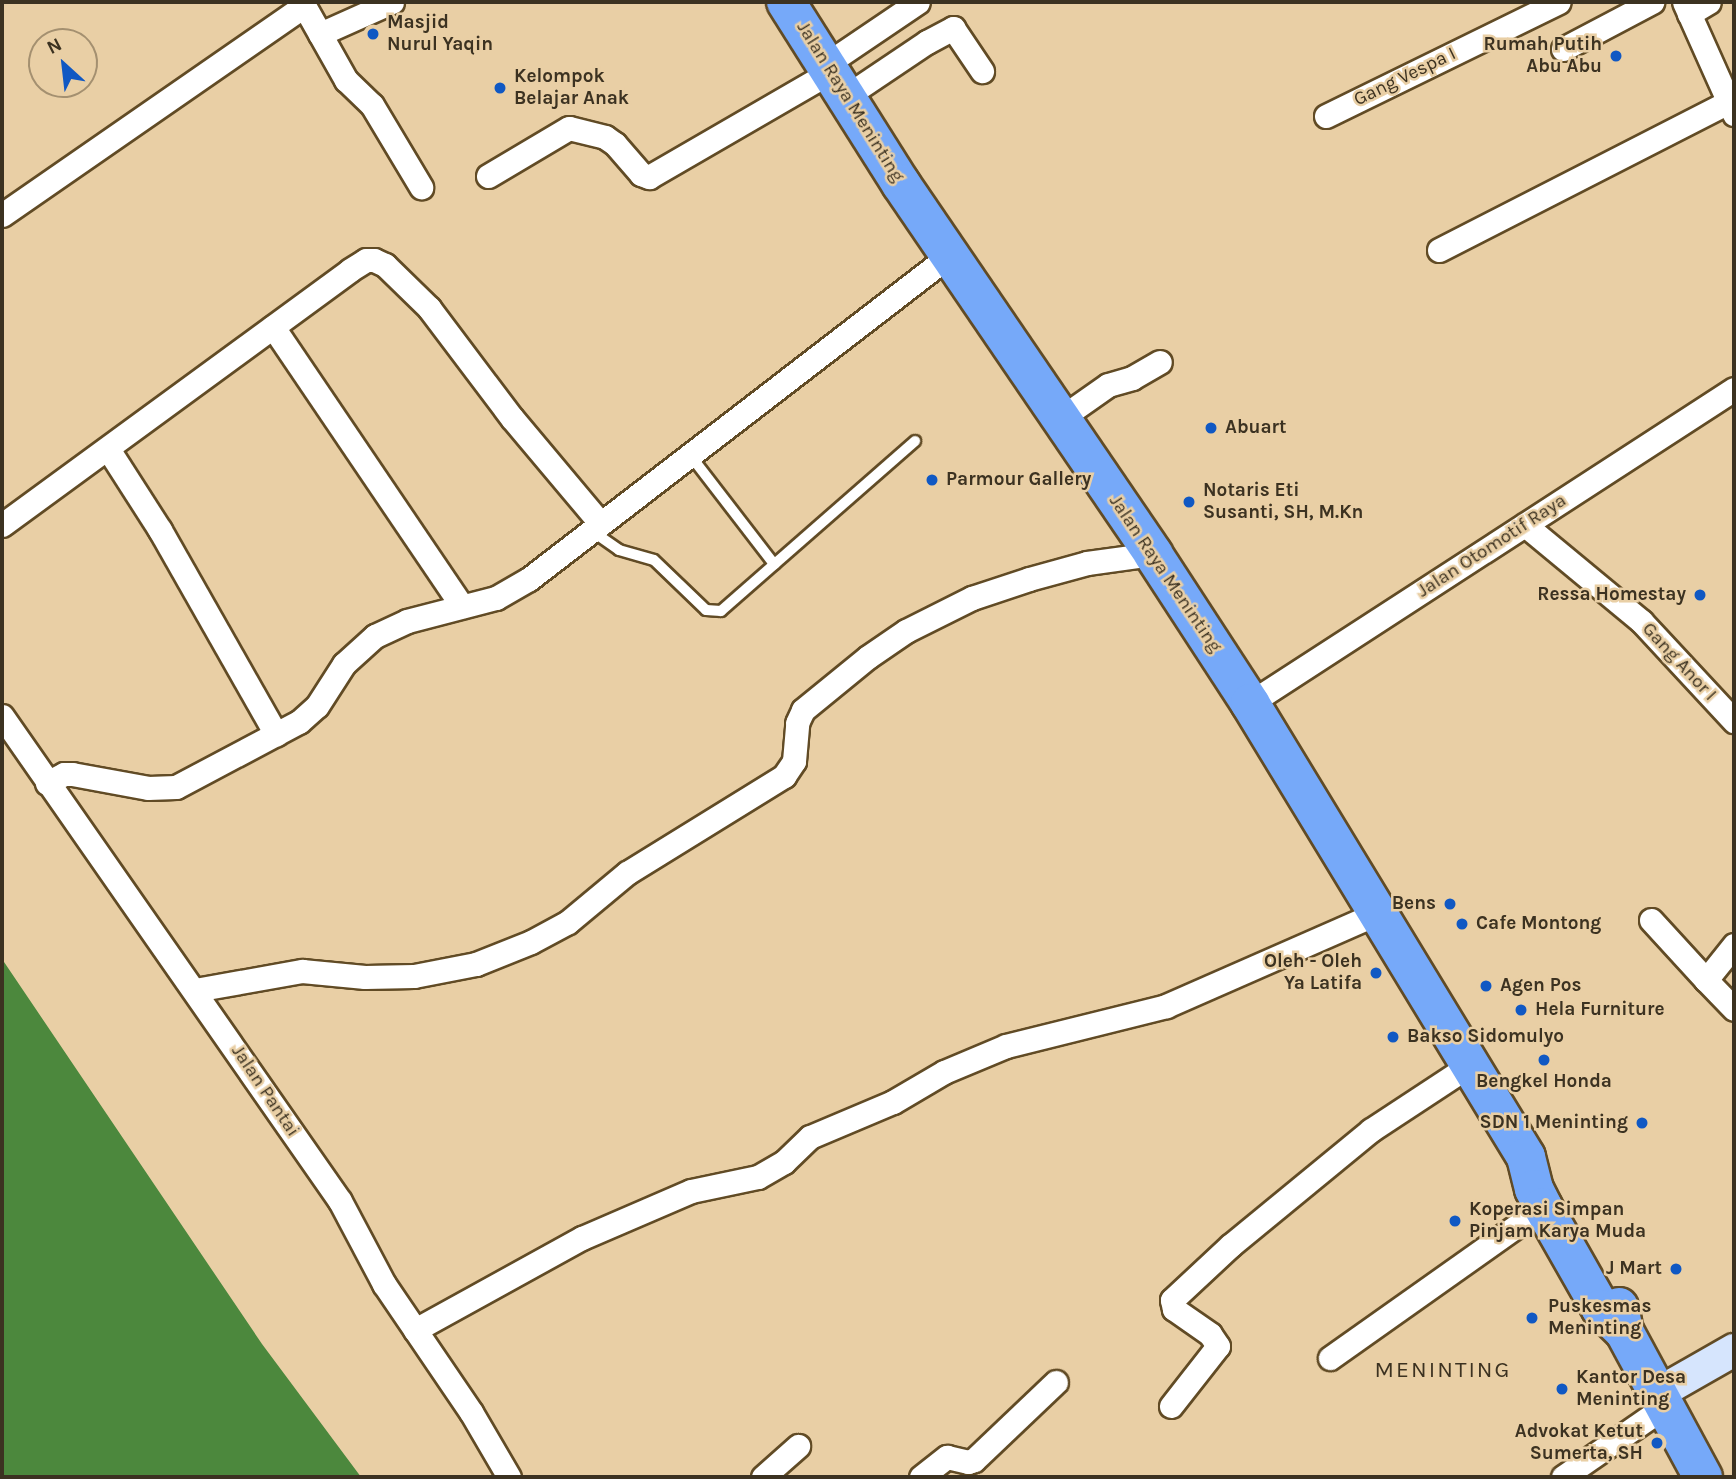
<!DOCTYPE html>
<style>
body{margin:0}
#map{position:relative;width:1736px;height:1479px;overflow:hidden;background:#e9cfa5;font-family:Karla,sans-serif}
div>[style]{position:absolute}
.water>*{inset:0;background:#4c883d}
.roads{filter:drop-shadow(2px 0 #614b25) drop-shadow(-2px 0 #614b25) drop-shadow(0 2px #614b25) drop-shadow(0 -2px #614b25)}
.lane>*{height:10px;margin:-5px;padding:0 5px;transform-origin:5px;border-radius:5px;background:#fff}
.street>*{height:23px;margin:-11.5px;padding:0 11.5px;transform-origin:11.5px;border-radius:11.5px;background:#fff}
.secondary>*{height:32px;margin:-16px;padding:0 16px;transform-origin:16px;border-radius:16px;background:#d6e5fd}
.highway>*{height:38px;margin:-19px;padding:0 19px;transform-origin:19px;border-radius:19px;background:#76a9f9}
.dots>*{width:19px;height:19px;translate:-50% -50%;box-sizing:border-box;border:4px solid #e9cfa5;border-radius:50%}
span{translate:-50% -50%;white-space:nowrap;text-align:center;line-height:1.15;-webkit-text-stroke:5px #e9cfa5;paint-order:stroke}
.poi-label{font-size:19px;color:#3c3221;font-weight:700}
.left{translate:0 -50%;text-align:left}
.right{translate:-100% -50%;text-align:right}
.street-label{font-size:19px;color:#3c3221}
.quarter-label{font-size:23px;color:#3c3221;letter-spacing:2px}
.frame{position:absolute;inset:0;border:4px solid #3c3221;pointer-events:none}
.north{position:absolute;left:28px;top:28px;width:70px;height:70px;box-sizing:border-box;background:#e9cfa5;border:2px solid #a49070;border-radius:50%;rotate:333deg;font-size:19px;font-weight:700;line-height:28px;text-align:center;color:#3c3221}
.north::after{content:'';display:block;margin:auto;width:24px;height:32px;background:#1058c3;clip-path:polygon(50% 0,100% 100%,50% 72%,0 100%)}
</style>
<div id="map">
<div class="water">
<i style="clip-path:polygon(2px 959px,262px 1344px,361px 1477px,2px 1477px)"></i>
</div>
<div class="roads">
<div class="lane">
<i style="left:690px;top:455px;width:138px;rotate:52.4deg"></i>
<i style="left:592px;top:531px;width:33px;rotate:35deg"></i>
<i style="left:619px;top:550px;width:36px;rotate:16deg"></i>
<i style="left:654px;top:560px;width:72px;rotate:43.9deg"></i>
<i style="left:706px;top:610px;width:15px;rotate:4deg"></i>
<i style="left:721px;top:611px;width:258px;rotate:-41.2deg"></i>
</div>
<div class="street">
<i style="left:302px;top:2px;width:90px;rotate:60.6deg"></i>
<i style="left:346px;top:80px;width:36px;rotate:44deg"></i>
<i style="left:372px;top:105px;width:96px;rotate:59.1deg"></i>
<i style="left:1684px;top:2px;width:123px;rotate:65.9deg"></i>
<i style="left:1689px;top:14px;width:23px;rotate:-31deg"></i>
<i style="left:320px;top:34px;width:79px;rotate:-24deg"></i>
<i style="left:1563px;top:49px;width:101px;rotate:-27.8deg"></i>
<i style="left:825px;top:65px;width:112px;rotate:-34.1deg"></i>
<i style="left:845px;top:97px;width:99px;rotate:-33.9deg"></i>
<i style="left:927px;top:42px;width:30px;rotate:-28deg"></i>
<i style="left:953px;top:28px;width:52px;rotate:56deg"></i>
<i style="left:1326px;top:116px;width:259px;rotate:-26.1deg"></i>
<i style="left:488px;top:176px;width:94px;rotate:-30.7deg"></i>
<i style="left:569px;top:128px;width:37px;rotate:14deg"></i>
<i style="left:605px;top:137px;width:12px;rotate:35deg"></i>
<i style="left:615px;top:144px;width:40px;rotate:49deg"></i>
<i style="left:641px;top:174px;width:9px;rotate:21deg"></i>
<i style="left:649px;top:177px;width:209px;rotate:-30.1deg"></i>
<i style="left:2px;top:215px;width:367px;rotate:-34.7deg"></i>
<i style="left:1439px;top:250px;width:325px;rotate:-27.1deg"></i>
<i style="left:273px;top:327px;width:337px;rotate:55.9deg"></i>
<i style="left:1061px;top:418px;width:57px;rotate:-35.1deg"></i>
<i style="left:1108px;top:385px;width:25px;rotate:-16deg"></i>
<i style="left:1132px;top:378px;width:32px;rotate:-30deg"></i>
<i style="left:108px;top:449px;width:96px;rotate:57.3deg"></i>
<i style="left:160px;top:530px;width:235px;rotate:60.4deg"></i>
<i style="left:2px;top:525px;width:431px;rotate:-36.2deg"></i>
<i style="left:350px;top:270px;width:19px;rotate:-32deg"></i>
<i style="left:366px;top:260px;width:8px"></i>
<i style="left:374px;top:260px;width:12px;rotate:24deg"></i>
<i style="left:385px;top:265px;width:62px;rotate:44.3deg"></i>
<i style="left:429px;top:308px;width:138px;rotate:53deg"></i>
<i style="left:512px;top:418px;width:138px;rotate:50deg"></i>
<i style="left:1525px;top:525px;width:151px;rotate:39.6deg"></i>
<i style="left:1641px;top:621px;width:137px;rotate:47.1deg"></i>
<i style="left:1250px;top:703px;width:577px;rotate:-32.97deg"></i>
<i style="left:2px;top:716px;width:591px;rotate:55.13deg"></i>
<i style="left:340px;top:1201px;width:94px;rotate:62.1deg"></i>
<i style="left:384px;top:1284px;width:155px;rotate:55.8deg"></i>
<i style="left:471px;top:1412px;width:75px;rotate:59.7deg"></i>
<i style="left:47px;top:783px;width:19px;rotate:-28deg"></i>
<i style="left:64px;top:774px;width:8px"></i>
<i style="left:72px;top:774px;width:77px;rotate:10.4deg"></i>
<i style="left:148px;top:788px;width:28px;rotate:-2deg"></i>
<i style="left:176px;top:787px;width:139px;rotate:-27.9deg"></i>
<i style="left:299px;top:722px;width:24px;rotate:-42deg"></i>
<i style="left:317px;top:706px;width:50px;rotate:-57.3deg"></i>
<i style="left:344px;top:664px;width:42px;rotate:-42.1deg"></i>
<i style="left:375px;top:636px;width:35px;rotate:-25deg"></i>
<i style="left:407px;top:621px;width:92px;rotate:-14.5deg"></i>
<i style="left:496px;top:598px;width:38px;rotate:-30deg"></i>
<i style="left:529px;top:579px;width:531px;rotate:-37.58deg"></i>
<i style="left:1651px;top:920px;width:81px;rotate:47.5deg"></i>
<i style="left:1734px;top:945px;width:45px;rotate:128.7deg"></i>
<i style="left:1706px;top:980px;width:40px;rotate:46deg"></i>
<i style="left:195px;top:990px;width:109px;rotate:-10.1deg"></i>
<i style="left:302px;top:971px;width:63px;rotate:5.4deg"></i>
<i style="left:365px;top:977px;width:49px;rotate:-1.2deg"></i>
<i style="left:414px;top:976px;width:63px;rotate:-11deg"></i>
<i style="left:476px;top:964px;width:59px;rotate:-21.8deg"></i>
<i style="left:531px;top:942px;width:42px;rotate:-28.4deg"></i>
<i style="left:568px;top:922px;width:77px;rotate:-39.7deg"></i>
<i style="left:627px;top:873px;width:185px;rotate:-31.7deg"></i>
<i style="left:784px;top:776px;width:18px;rotate:-56deg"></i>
<i style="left:794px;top:761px;width:38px;rotate:-85deg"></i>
<i style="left:797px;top:723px;width:14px;rotate:-65deg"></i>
<i style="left:803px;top:710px;width:84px;rotate:-39.2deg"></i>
<i style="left:868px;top:657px;width:46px;rotate:-34.4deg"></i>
<i style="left:906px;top:631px;width:74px;rotate:-26.6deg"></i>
<i style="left:972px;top:598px;width:60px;rotate:-18.4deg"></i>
<i style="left:1029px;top:579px;width:60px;rotate:-15.4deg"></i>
<i style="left:1087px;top:563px;width:67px;rotate:-7.8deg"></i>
<i style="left:415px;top:1330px;width:191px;rotate:-28.9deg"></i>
<i style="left:582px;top:1238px;width:119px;rotate:-23.3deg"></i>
<i style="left:691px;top:1191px;width:68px;rotate:-11.8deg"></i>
<i style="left:758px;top:1177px;width:30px;rotate:-30deg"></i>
<i style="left:784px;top:1162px;width:36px;rotate:-44deg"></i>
<i style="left:810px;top:1137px;width:90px;rotate:-22.9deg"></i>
<i style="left:893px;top:1102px;width:59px;rotate:-30.5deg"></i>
<i style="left:944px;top:1072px;width:67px;rotate:-22.8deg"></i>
<i style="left:1006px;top:1046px;width:165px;rotate:-14deg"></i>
<i style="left:1166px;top:1006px;width:232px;rotate:-23.7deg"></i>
<i style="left:1330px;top:1358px;width:261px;rotate:-35.3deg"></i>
<i style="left:1171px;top:1406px;width:76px;rotate:-51.9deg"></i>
<i style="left:1218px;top:1346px;width:14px;rotate:-124deg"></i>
<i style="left:1210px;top:1334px;width:44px;rotate:-145.2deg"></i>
<i style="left:1174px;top:1309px;width:9px;rotate:-103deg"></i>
<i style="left:1172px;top:1300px;width:81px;rotate:-43deg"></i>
<i style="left:1231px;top:1245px;width:181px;rotate:-39.4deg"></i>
<i style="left:1371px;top:1130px;width:118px;rotate:-33.3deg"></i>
<i style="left:763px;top:1477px;width:47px;rotate:-41.5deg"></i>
<i style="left:921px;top:1477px;width:33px;rotate:-38deg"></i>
<i style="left:947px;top:1457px;width:22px;rotate:13deg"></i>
<i style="left:968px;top:1462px;width:6px;rotate:-18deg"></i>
<i style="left:974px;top:1460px;width:113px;rotate:-43.6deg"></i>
<i style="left:1563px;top:1477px;width:123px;rotate:-34.7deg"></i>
</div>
<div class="secondary">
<i style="left:1657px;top:1394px;width:89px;rotate:-29.7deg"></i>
</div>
<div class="highway">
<i style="left:786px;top:2px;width:215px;rotate:57.7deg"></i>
<i style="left:901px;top:184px;width:448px;rotate:55.7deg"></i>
<i style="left:1153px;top:554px;width:178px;rotate:56.9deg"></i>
<i style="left:1250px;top:703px;width:531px;rotate:58.7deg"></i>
<i style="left:1526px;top:1157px;width:33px;rotate:76deg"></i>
<i style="left:1534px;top:1189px;width:20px;rotate:63deg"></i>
<i style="left:1543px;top:1207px;width:117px;rotate:60.4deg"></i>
<i style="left:1601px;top:1309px;width:32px;rotate:44deg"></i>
<i style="left:1619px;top:1307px;width:25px;rotate:78deg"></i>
<i style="left:1624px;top:1331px;width:166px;rotate:61.6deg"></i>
</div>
</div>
<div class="dots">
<i style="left:373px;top:34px;background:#1058c3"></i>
<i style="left:1616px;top:56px;background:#1058c3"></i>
<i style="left:500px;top:88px;background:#1058c3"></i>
<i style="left:1211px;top:428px;background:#1058c3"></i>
<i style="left:932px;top:480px;background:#1058c3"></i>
<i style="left:1189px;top:502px;background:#1058c3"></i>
<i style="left:1700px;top:595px;background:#1058c3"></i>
<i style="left:1450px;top:904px;background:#1058c3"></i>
<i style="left:1462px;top:924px;background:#1058c3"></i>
<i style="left:1376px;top:973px;background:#1058c3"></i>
<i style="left:1486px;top:986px;background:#1058c3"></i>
<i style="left:1521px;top:1010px;background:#1058c3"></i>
<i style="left:1393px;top:1037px;background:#1058c3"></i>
<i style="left:1544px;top:1060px;background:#1058c3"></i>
<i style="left:1642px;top:1123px;background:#1058c3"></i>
<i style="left:1455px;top:1221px;background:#1058c3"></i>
<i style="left:1676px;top:1269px;background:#1058c3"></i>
<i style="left:1532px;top:1318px;background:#1058c3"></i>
<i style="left:1562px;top:1389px;background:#1058c3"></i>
<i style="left:1657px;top:1443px;background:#1058c3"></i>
</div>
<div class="poi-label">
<span class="left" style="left:387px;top:34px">Masjid<br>Nurul Yaqin</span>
<span class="right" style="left:1602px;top:56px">Rumah Putih<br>Abu Abu</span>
<span class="left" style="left:514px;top:88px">Kelompok<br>Belajar Anak</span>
<span class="left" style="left:1225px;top:428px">Abuart</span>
<span class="left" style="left:946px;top:480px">Parmour Gallery</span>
<span class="left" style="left:1203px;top:502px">Notaris Eti<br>Susanti, SH, M.Kn</span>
<span class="right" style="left:1686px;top:595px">Ressa Homestay</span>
<span class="right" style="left:1436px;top:904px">Bens</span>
<span class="left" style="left:1476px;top:924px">Cafe Montong</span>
<span class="right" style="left:1362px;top:973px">Oleh - Oleh<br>Ya Latifa</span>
<span class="left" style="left:1500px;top:986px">Agen Pos</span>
<span class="left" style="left:1535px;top:1010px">Hela Furniture</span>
<span class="left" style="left:1407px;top:1037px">Bakso Sidomulyo</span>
<span style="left:1544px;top:1082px">Bengkel Honda</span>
<span class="right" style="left:1628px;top:1123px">SDN 1 Meninting</span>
<span class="left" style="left:1469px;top:1221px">Koperasi Simpan<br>Pinjam Karya Muda</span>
<span class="right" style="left:1662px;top:1269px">J Mart</span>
<span class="left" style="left:1548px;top:1318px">Puskesmas<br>Meninting</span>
<span class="left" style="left:1576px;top:1389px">Kantor Desa<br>Meninting</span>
<span class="right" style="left:1643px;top:1443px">Advokat Ketut<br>Sumerta, SH</span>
</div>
<div class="street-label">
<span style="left:1405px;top:77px;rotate:-26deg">Gang Vespa I</span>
<span style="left:850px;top:102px;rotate:58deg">Jalan Raya Meninting</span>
<span style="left:1492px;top:546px;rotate:-33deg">Jalan Otomotif Raya</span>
<span style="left:1165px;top:574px;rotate:56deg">Jalan Raya Meninting</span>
<span style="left:1679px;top:662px;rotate:47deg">Gang Anor I</span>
<span style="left:265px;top:1091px;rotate:56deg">Jalan Pantai</span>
</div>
<div class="quarter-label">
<span style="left:1443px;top:1370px">MENINTING</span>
</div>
<div class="frame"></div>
<div class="north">N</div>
</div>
